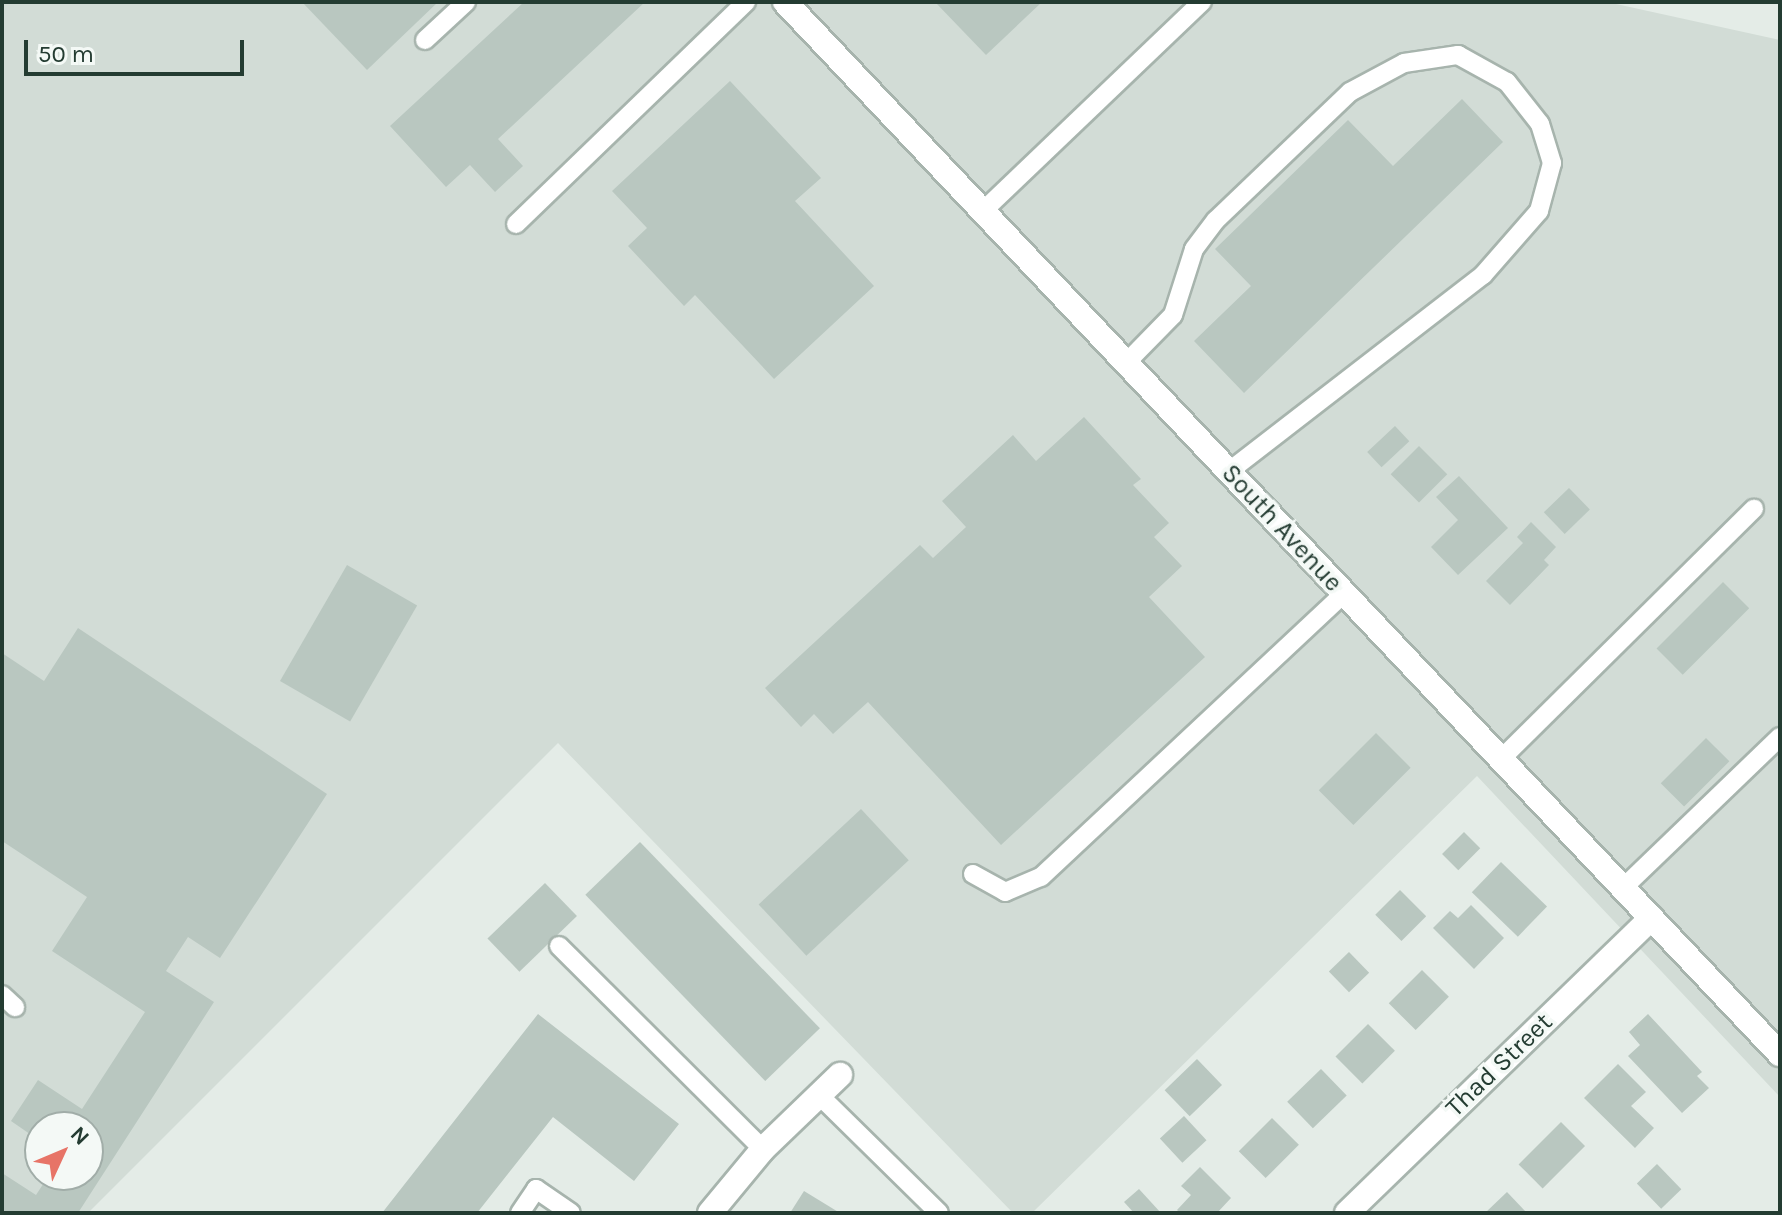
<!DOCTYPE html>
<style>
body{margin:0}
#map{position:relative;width:1782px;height:1215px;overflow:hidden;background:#e4ece7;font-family:Karla,sans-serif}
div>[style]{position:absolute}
.built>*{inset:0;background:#d2dcd6}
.building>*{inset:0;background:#b9c7c0;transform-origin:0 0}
.roads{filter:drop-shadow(2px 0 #a7b4ad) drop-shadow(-2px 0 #a7b4ad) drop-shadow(0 2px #a7b4ad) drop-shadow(0 -2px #a7b4ad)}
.lane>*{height:18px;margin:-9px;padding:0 9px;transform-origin:9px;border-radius:9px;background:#fff}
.street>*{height:24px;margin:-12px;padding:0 12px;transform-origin:12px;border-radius:12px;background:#fff}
span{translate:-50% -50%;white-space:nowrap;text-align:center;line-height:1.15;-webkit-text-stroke:7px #f4f9f6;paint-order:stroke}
.street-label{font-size:26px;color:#243c32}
.frame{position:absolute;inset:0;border:4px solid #243c32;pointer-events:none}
.north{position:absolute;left:24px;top:1111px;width:80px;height:80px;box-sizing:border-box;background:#f4f9f6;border:2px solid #a1ada8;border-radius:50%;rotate:46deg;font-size:22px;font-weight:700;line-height:32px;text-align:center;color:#243c32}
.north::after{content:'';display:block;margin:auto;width:28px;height:36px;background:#e77467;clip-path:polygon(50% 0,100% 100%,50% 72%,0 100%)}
.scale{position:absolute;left:24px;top:40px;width:220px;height:36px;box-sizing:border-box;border:4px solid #243c32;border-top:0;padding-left:10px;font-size:24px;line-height:28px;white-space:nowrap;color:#243c32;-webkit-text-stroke:6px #f4f9f6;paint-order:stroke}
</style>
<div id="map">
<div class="built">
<i style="clip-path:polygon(evenodd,2px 2px,1607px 2px,1780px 40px,1780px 1097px,1477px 776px,1032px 1213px,1013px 1213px,558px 743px,88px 1213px,2px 1213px,2px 2px,40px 1127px,88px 1127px,88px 1175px,40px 1175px,40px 1127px)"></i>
</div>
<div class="building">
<i style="clip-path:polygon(302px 2px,438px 2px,367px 70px)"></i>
<i style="clip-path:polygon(524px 2px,645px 2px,498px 139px,523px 166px,495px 192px,470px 165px,446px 187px,390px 126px)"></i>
<i style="clip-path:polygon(935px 2px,1042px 2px,986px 55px)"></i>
<i style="clip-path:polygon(730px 81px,821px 178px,795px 201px,874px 286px,774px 379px,695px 295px,684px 306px,628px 246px,647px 228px,612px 191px)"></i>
<i style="clip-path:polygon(1462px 99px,1503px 142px,1244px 393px,1194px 341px,1251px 286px,1215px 249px,1348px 120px,1393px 166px)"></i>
<i style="clip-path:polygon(1084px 417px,1141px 479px,1133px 485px,1169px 523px,1154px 537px,1182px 566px,1149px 597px,1205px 657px,1001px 845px,868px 702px,833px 734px,814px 714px,801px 727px,765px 688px,920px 545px,933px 558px,966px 527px,942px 501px,1013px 435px,1036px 461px)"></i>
<i style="left:1395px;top:426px;width:21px;height:38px;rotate:47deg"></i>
<i style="left:1419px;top:446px;width:40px;height:40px;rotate:45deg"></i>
<i style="clip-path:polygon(1459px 476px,1508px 528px,1458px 575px,1431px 547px,1458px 520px,1436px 497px)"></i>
<i style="left:1569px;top:488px;width:30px;height:35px;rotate:46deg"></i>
<i style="clip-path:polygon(1531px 522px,1556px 547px,1544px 560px,1549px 565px,1510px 605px,1486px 581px,1523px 543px,1517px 537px)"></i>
<i style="left:347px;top:565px;width:81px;height:134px;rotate:30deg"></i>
<i style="left:1723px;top:582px;width:37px;height:94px;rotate:45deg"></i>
<i style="clip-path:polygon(78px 628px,327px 794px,220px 958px,188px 937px,166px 971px,214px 1002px,78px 1213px,2px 1213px,2px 1173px,36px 1195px,49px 1175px,88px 1175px,88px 1127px,40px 1127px,40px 1141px,11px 1121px,38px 1080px,82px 1109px,145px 1012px,52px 951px,87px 897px,2px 841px,2px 653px,44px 681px)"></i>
<i style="left:1376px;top:733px;width:49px;height:81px;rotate:45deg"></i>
<i style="left:1706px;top:738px;width:33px;height:64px;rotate:45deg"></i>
<i style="left:861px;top:809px;width:70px;height:140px;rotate:47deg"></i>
<i style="left:1464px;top:832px;width:23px;height:31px;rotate:45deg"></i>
<i style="left:640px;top:842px;width:259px;height:76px;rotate:46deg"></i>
<i style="left:1501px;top:862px;width:64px;height:42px;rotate:44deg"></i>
<i style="left:545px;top:883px;width:46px;height:80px;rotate:46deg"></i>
<i style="left:1400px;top:890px;width:37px;height:35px;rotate:45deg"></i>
<i style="clip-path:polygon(1471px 905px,1504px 938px,1474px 969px,1433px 928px,1450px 911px,1458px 918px)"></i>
<i style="left:1349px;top:952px;width:29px;height:28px;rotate:46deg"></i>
<i style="left:1422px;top:970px;width:38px;height:47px;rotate:45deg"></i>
<i style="clip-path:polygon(538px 1014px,679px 1124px,634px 1181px,553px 1117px,477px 1213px,382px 1213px)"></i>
<i style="clip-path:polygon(1648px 1014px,1702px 1072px,1697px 1076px,1709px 1088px,1682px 1113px,1628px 1056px,1640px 1045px,1629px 1032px)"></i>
<i style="left:1368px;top:1024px;width:38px;height:46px;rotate:45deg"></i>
<i style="left:1197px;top:1059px;width:36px;height:45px;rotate:46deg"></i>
<i style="clip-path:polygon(1618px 1064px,1646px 1092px,1631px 1106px,1654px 1128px,1635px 1148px,1584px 1098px)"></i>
<i style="left:1321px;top:1069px;width:37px;height:47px;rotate:46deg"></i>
<i style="left:1184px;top:1116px;width:33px;height:33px;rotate:47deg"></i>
<i style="left:1272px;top:1118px;width:38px;height:47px;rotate:45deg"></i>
<i style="left:1561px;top:1122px;width:34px;height:60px;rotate:45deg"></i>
<i style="left:1657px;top:1164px;width:35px;height:28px;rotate:46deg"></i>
<i style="clip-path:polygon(1200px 1167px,1231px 1198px,1217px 1213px,1180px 1213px,1177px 1210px,1191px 1195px,1181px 1186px)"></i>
<i style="clip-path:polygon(1139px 1189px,1161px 1213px,1134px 1213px,1124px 1202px)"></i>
<i style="clip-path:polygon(804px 1191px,840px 1213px,790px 1213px)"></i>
<i style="clip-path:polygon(1507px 1192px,1527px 1213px,1485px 1213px)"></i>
</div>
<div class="roads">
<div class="lane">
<i style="left:425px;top:40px;width:56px;rotate:-42.8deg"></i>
<i style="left:983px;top:211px;width:303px;rotate:-43.7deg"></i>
<i style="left:516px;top:224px;width:320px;rotate:-44deg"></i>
<i style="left:1126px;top:363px;width:67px;rotate:-45.6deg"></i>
<i style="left:1173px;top:315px;width:69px;rotate:-72.3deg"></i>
<i style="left:1194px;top:249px;width:36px;rotate:-53deg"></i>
<i style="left:1216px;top:220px;width:185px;rotate:-43.7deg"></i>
<i style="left:1350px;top:92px;width:61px;rotate:-28.2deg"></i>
<i style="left:1404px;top:63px;width:55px;rotate:-8.4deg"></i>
<i style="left:1458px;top:55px;width:56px;rotate:28.9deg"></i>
<i style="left:1507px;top:82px;width:53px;rotate:51.8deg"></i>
<i style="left:1540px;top:124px;width:41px;rotate:72.9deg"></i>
<i style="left:1552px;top:163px;width:50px;rotate:105.2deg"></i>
<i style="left:1539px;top:211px;width:85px;rotate:131.2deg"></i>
<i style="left:1483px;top:275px;width:321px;rotate:142.3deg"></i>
<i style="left:1501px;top:759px;width:356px;rotate:-44.7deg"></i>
<i style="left:973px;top:874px;width:37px;rotate:29deg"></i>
<i style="left:1005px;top:892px;width:39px;rotate:-23deg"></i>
<i style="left:1041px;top:877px;width:415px;rotate:-43.1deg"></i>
<i style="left:1623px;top:888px;width:218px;rotate:-43.9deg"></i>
<i style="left:559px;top:946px;width:288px;rotate:44.9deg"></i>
<i style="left:2px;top:995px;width:18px;rotate:43deg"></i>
<i style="left:819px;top:1095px;width:168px;rotate:44.5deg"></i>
<i style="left:520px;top:1213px;width:29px;rotate:-56deg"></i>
<i style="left:536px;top:1189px;width:42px;rotate:34.4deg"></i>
</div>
<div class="street">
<i style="left:785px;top:2px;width:1448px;rotate:46.6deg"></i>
<i style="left:710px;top:1213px;width:83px;rotate:-50.4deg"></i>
<i style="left:763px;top:1149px;width:107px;rotate:-43.9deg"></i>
<i style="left:1347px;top:1213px;width:424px;rotate:-44.1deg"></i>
</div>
</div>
<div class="street-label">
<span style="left:1282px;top:528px;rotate:47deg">South Avenue</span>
<span style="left:1499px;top:1065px;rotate:-44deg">Thad Street</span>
</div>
<div class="frame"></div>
<div class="north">N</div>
<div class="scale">50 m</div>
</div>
